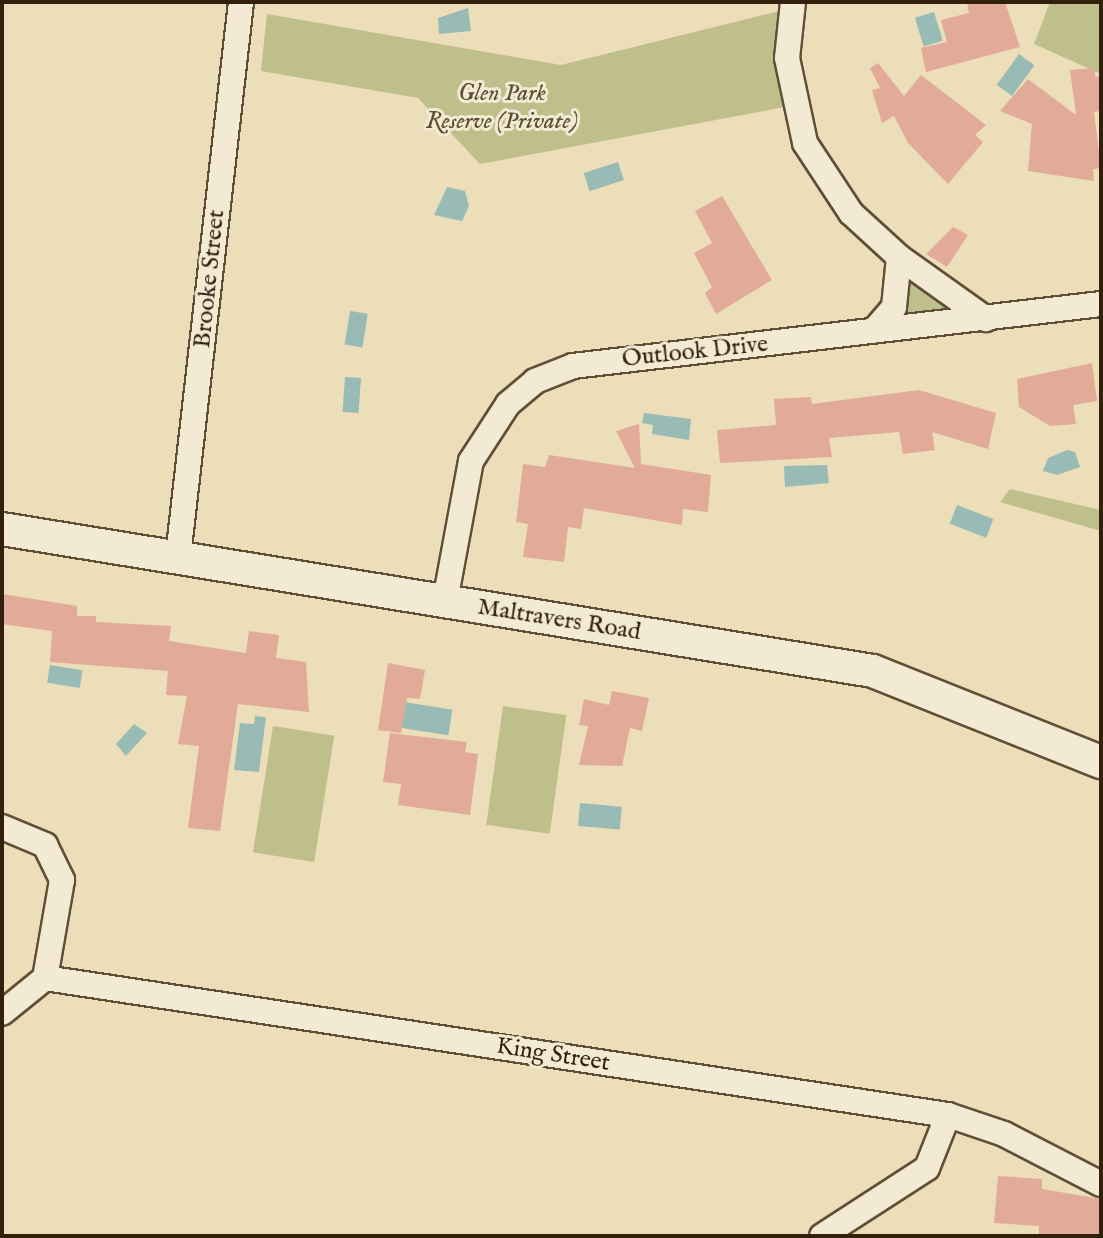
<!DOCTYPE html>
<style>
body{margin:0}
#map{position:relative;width:1103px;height:1238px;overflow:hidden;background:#ebdeb9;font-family:"IM FELL English",serif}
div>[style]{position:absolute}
.green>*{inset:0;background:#bebf8a;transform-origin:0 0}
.water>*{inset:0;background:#99bbb5;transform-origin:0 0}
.building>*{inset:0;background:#e2aa99}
.roads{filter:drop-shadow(2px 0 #604f37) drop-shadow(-2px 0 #604f37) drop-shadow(0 2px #604f37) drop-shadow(0 -2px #604f37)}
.minor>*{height:24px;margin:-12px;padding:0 12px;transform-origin:12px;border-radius:12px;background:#f2ead2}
.tertiary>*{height:32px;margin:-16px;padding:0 16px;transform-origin:16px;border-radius:16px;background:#f2ead2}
span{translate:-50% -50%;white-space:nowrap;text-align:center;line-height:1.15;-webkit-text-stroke:6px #f2ead2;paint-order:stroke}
.park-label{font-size:24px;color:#5c4f32;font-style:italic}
.street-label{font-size:24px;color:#321f0c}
.frame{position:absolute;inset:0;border:4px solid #321f0c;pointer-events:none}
</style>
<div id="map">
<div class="green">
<i style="clip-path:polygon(1050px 2px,1101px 2px,1101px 74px,1034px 44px)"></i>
<i style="clip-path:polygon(783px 10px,785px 107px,480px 164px,418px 98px,261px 71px,267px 14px,561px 65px)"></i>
<i style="clip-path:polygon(910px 281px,929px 293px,954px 311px,899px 320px)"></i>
<i style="clip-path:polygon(1010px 489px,1101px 510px,1101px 531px,1000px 502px)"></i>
<i style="left:503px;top:706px;width:64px;height:120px;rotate:8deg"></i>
<i style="left:273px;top:726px;width:62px;height:128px;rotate:9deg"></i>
</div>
<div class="water">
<i style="clip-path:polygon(468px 8px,471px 31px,439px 34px,438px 18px)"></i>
<i style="left:934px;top:12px;width:30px;height:20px;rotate:73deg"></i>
<i style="left:1019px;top:54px;width:19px;height:38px;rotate:36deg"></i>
<i style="left:618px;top:162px;width:19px;height:36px;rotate:72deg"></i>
<i style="clip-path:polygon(447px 187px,465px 191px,469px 206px,462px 221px,434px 215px)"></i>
<i style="left:350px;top:311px;width:18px;height:34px;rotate:9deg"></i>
<i style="left:345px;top:377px;width:16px;height:35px;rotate:4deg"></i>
<i style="clip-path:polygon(644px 413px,691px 419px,689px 440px,652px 434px,653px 425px,642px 423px)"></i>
<i style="clip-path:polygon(1067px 450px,1075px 452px,1080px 467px,1057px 475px,1043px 471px,1048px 458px)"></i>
<i style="clip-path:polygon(827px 465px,829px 483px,785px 487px,784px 466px)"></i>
<i style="left:957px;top:505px;width:39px;height:20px;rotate:21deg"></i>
<i style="left:50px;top:665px;width:33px;height:18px;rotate:9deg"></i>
<i style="left:404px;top:702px;width:49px;height:26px;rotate:9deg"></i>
<i style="clip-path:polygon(255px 716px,266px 717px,259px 772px,234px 770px,240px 723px,254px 724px)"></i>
<i style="clip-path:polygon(134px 724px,147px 733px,126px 756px,116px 744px)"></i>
<i style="left:580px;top:803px;width:42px;height:23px;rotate:5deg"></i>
</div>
<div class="building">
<i style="clip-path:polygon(967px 2px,1005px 2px,1020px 47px,926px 72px,921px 48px,947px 42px,941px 20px,969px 13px)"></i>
<i style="clip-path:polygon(878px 63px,904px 96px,921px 75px,986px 125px,975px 135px,983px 142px,948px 184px,908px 143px,894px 116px,882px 123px,872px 90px,880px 88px,870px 68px)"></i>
<i style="clip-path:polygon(1095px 68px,1095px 77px,1101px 76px,1101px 111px,1094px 112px,1101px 168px,1093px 169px,1094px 181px,1028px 171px,1032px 124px,1000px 111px,1028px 79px,1076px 115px,1070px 70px)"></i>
<i style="clip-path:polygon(722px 196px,772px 280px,716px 314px,705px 293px,712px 287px,694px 253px,712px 243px,695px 211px)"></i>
<i style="clip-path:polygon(953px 227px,968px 235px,947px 267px,926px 254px)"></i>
<i style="clip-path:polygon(1092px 363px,1097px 401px,1073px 405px,1076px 424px,1050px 426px,1019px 407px,1017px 379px)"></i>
<i style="clip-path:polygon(919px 390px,996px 413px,988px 449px,932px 432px,935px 450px,903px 454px,899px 432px,829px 438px,832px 457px,720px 463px,717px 430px,776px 425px,774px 399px,811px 397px,812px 404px)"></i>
<i style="clip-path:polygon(639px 424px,641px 464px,711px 475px,708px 512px,683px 509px,682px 525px,584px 508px,581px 529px,568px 527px,564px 562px,523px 557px,528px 524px,516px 522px,523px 464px,545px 467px,549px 455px,635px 468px,616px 431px)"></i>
<i style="clip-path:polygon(2px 594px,77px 606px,77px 616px,96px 616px,96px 622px,171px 626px,169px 641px,246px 653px,249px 631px,279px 635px,276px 658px,306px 662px,309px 712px,238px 704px,220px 831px,188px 828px,199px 746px,178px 744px,187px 696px,166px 695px,168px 671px,50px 662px,52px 631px,2px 624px)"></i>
<i style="clip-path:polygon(388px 663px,425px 670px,420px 699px,407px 698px,401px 733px,378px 730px)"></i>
<i style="clip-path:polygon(612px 691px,649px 698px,642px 731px,630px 728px,622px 766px,579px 765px,588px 726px,579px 725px,584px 699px,609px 705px)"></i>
<i style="clip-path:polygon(390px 733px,467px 742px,465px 752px,478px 754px,470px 815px,398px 805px,401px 784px,383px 782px)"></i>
<i style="clip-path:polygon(998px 1176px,1042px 1179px,1042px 1189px,1101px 1199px,1101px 1236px,1039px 1236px,1039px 1226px,994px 1223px)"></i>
</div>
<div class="roads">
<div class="minor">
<i style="left:793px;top:2px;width:56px;rotate:96.1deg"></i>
<i style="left:787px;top:58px;width:87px;rotate:78deg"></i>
<i style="left:805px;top:143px;width:84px;rotate:56.7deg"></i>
<i style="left:851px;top:213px;width:65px;rotate:42.5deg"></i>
<i style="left:899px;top:257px;width:107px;rotate:35.5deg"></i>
<i style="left:875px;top:329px;width:29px;rotate:-49deg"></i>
<i style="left:894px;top:307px;width:50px;rotate:-84.3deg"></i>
<i style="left:178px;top:557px;width:559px;rotate:-83.52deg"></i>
<i style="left:445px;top:601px;width:142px;rotate:-79.5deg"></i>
<i style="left:471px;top:461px;width:68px;rotate:-57deg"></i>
<i style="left:508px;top:404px;width:35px;rotate:-40deg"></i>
<i style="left:535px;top:381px;width:41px;rotate:-21.5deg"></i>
<i style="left:573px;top:366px;width:532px;rotate:-6.7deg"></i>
<i style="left:2px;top:827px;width:47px;rotate:22.7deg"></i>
<i style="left:45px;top:845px;width:39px;rotate:64deg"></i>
<i style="left:62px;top:880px;width:99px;rotate:99.8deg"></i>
<i style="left:2px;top:1013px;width:55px;rotate:-39.1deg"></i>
<i style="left:45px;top:978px;width:913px;rotate:8.63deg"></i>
<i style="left:948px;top:1115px;width:59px;rotate:18.7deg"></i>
<i style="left:1004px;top:1134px;width:109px;rotate:27.3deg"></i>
<i style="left:822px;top:1236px;width:125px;rotate:-32.9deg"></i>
<i style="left:927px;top:1168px;width:57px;rotate:-68.4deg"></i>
</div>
<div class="tertiary">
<i style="left:2px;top:529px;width:882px;rotate:9.26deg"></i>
<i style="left:873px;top:671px;width:245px;rotate:21.8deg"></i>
</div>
</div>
<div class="park-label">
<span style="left:502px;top:108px">Glen Park<br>Reserve (Private)</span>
</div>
<div class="street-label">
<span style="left:210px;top:279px;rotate:-84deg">Brooke Street</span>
<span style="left:695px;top:352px;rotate:-6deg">Outlook Drive</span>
<span style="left:559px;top:620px;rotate:9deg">Maltravers Road</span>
<span style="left:553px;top:1055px;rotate:9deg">King Street</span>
</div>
<div class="frame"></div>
</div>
